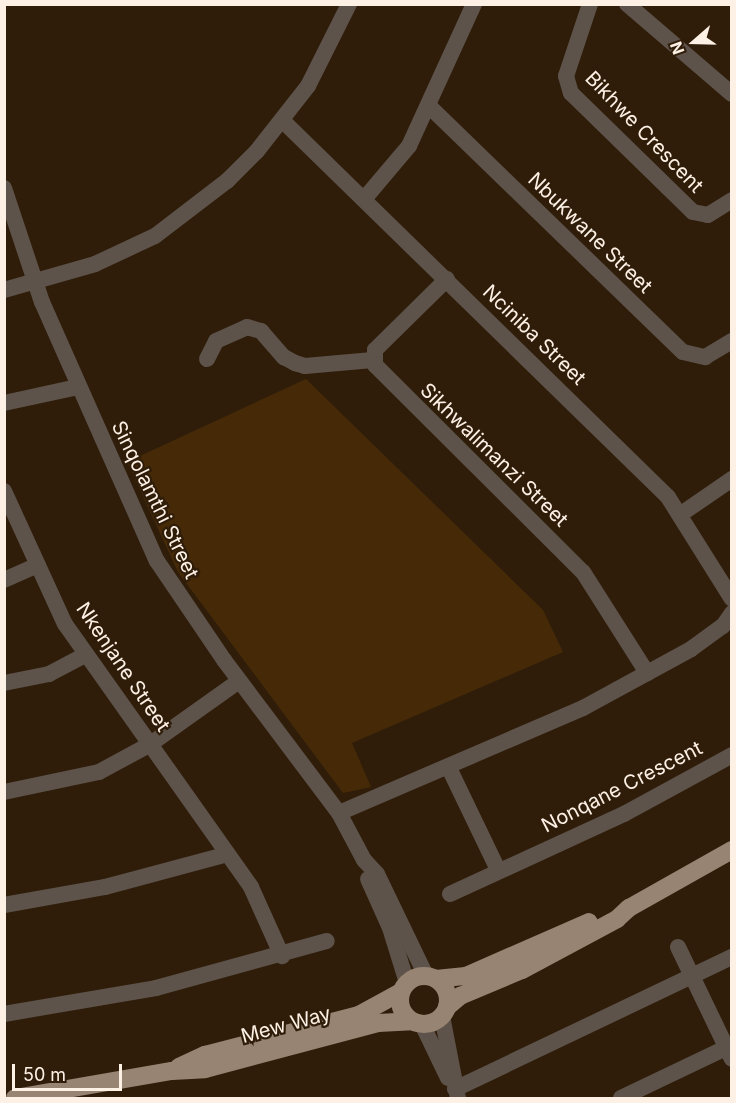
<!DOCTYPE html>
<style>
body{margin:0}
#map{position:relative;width:736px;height:1103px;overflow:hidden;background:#2f1d0a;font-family:Inter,sans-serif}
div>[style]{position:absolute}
.green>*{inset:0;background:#462a08}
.street>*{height:16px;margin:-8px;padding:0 8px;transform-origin:8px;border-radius:8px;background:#5d534a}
.primary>*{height:18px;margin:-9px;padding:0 9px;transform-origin:9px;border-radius:9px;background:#978472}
.primary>.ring{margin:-9px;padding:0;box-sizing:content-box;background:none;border:18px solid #978472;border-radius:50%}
span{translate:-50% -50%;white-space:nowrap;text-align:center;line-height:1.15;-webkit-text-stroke:4.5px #2f1d0a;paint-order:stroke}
.street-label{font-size:20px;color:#fdf0e4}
.frame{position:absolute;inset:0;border:6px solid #fdf0e4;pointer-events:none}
.north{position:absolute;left:664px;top:12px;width:60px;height:60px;-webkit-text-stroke:4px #2f1d0a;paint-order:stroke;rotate:250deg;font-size:16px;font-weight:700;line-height:24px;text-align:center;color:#fdf0e4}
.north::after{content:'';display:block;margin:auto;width:21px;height:27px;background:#fdf0e4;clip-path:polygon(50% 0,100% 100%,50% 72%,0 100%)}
.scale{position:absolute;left:12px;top:1064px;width:110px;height:27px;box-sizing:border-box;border:3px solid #fdf0e4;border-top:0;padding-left:8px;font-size:18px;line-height:21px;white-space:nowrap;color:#fdf0e4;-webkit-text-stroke:4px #2f1d0a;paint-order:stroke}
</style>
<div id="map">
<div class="green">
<i style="clip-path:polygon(306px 379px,543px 610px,563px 652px,352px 743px,371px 787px,343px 793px,178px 572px,127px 462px)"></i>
</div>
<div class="street">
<i style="left:590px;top:4px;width:76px;rotate:108.4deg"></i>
<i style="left:566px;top:76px;width:18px;rotate:74deg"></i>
<i style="left:571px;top:93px;width:170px;rotate:44.3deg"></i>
<i style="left:693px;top:212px;width:15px;rotate:11deg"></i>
<i style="left:708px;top:215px;width:28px;rotate:-32deg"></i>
<i style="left:627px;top:4px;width:138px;rotate:40.6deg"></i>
<i style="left:430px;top:107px;width:352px;rotate:44.1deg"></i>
<i style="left:683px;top:352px;width:23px;rotate:13deg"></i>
<i style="left:705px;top:357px;width:31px;rotate:-31deg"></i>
<i style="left:283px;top:121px;width:538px;rotate:44.32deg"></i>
<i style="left:668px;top:497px;width:120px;rotate:57.9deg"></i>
<i style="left:4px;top:188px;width:120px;rotate:71.6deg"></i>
<i style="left:42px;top:302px;width:283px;rotate:66.1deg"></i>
<i style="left:157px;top:561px;width:120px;rotate:55.9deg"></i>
<i style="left:224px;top:660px;width:191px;rotate:53.1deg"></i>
<i style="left:339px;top:813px;width:53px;rotate:62deg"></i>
<i style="left:364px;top:860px;width:19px;rotate:47deg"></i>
<i style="left:377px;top:874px;width:113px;rotate:64.3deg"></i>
<i style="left:365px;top:198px;width:68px;rotate:-49.8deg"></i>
<i style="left:409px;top:146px;width:156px;rotate:-65.4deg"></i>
<i style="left:447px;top:279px;width:101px;rotate:135.4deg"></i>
<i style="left:375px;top:350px;width:15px;rotate:90deg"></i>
<i style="left:375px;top:365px;width:293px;rotate:44.9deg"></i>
<i style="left:583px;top:572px;width:120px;rotate:57.6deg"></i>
<i style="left:4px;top:290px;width:95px;rotate:-15.9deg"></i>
<i style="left:95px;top:264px;width:66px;rotate:-25deg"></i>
<i style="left:155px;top:236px;width:91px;rotate:-37.4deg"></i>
<i style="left:227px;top:181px;width:42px;rotate:-45deg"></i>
<i style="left:257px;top:151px;width:83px;rotate:-51.9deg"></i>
<i style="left:308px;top:86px;width:92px;rotate:-63.4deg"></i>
<i style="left:207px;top:359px;width:20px;rotate:-63deg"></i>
<i style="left:216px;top:341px;width:34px;rotate:-24deg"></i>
<i style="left:247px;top:327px;width:15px;rotate:16deg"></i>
<i style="left:261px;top:331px;width:35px;rotate:49deg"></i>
<i style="left:284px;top:357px;width:13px;rotate:29deg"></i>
<i style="left:295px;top:363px;width:10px;rotate:17deg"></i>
<i style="left:305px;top:366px;width:68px;rotate:-5deg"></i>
<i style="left:4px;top:403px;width:76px;rotate:-12.2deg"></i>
<i style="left:4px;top:491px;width:146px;rotate:65.4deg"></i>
<i style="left:65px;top:624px;width:322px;rotate:54.7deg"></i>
<i style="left:251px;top:887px;width:76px;rotate:65.8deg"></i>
<i style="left:681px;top:514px;width:62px;rotate:-34.5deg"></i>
<i style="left:4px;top:580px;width:37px;rotate:-24deg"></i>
<i style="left:4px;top:683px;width:46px;rotate:-11.3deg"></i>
<i style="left:49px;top:674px;width:41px;rotate:-27.8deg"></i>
<i style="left:449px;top:768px;width:113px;rotate:64.3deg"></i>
<i style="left:4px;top:792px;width:97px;rotate:-11.9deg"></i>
<i style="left:99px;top:772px;width:57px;rotate:-28.4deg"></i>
<i style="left:149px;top:745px;width:110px;rotate:-35.4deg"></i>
<i style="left:339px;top:813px;width:266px;rotate:-23.3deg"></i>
<i style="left:583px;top:708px;width:123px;rotate:-28.6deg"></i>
<i style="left:691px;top:649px;width:39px;rotate:-36deg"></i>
<i style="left:723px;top:626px;width:16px;rotate:-55deg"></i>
<i style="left:368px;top:879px;width:54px;rotate:65.8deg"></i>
<i style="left:390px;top:928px;width:58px;rotate:72.8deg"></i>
<i style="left:450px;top:894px;width:192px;rotate:-24.7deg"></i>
<i style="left:624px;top:814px;width:123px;rotate:-28.6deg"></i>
<i style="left:4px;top:905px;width:103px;rotate:-10.1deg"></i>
<i style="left:105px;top:887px;width:127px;rotate:-15deg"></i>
<i style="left:678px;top:947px;width:124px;rotate:64.3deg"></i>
<i style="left:4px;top:1014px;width:154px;rotate:-9.7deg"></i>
<i style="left:156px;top:988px;width:177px;rotate:-15.4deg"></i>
<i style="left:442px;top:1016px;width:84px;rotate:79deg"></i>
<i style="left:422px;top:1024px;width:60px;rotate:64.3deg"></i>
<i style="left:455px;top:1089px;width:307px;rotate:-25.5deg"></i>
<i style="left:621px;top:1098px;width:123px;rotate:-25.5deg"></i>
</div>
<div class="primary">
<i class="ring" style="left:400px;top:976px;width:30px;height:30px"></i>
<i style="left:436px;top:979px;width:30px;rotate:-6deg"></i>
<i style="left:466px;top:976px;width:134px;rotate:-23.7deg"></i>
<i style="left:447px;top:1007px;width:17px;rotate:-40deg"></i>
<i style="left:460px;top:996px;width:67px;rotate:-22.8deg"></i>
<i style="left:522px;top:970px;width:108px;rotate:-28.2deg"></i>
<i style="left:617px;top:919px;width:16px;rotate:-43deg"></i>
<i style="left:629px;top:908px;width:118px;rotate:-29.4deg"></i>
<i style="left:179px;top:1067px;width:29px;rotate:-25deg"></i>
<i style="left:205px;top:1055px;width:159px;rotate:-14.6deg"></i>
<i style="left:359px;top:1015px;width:48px;rotate:-28.7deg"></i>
<i style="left:15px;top:1098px;width:159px;rotate:-9.8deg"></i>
<i style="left:172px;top:1071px;width:33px;rotate:-3deg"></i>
<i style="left:205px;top:1069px;width:179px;rotate:-14.9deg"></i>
<i style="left:378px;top:1023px;width:34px;rotate:-3deg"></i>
</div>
<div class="street-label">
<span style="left:644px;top:132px;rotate:46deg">Bikhwe Crescent</span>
<span style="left:590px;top:233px;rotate:44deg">Nbukwane Street</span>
<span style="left:534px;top:335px;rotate:44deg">Nciniba Street</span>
<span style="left:494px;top:455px;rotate:44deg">Sikhwalimanzi Street</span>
<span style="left:155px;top:500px;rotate:64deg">Sinqolamthi Street</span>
<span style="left:123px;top:667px;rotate:56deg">Nkenjane Street</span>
<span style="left:622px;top:787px;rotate:-27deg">Nonqane Crescent</span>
<span style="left:286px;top:1025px;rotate:-15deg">Mew Way</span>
</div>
<div class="frame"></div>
<div class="north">N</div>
<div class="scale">50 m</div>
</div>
